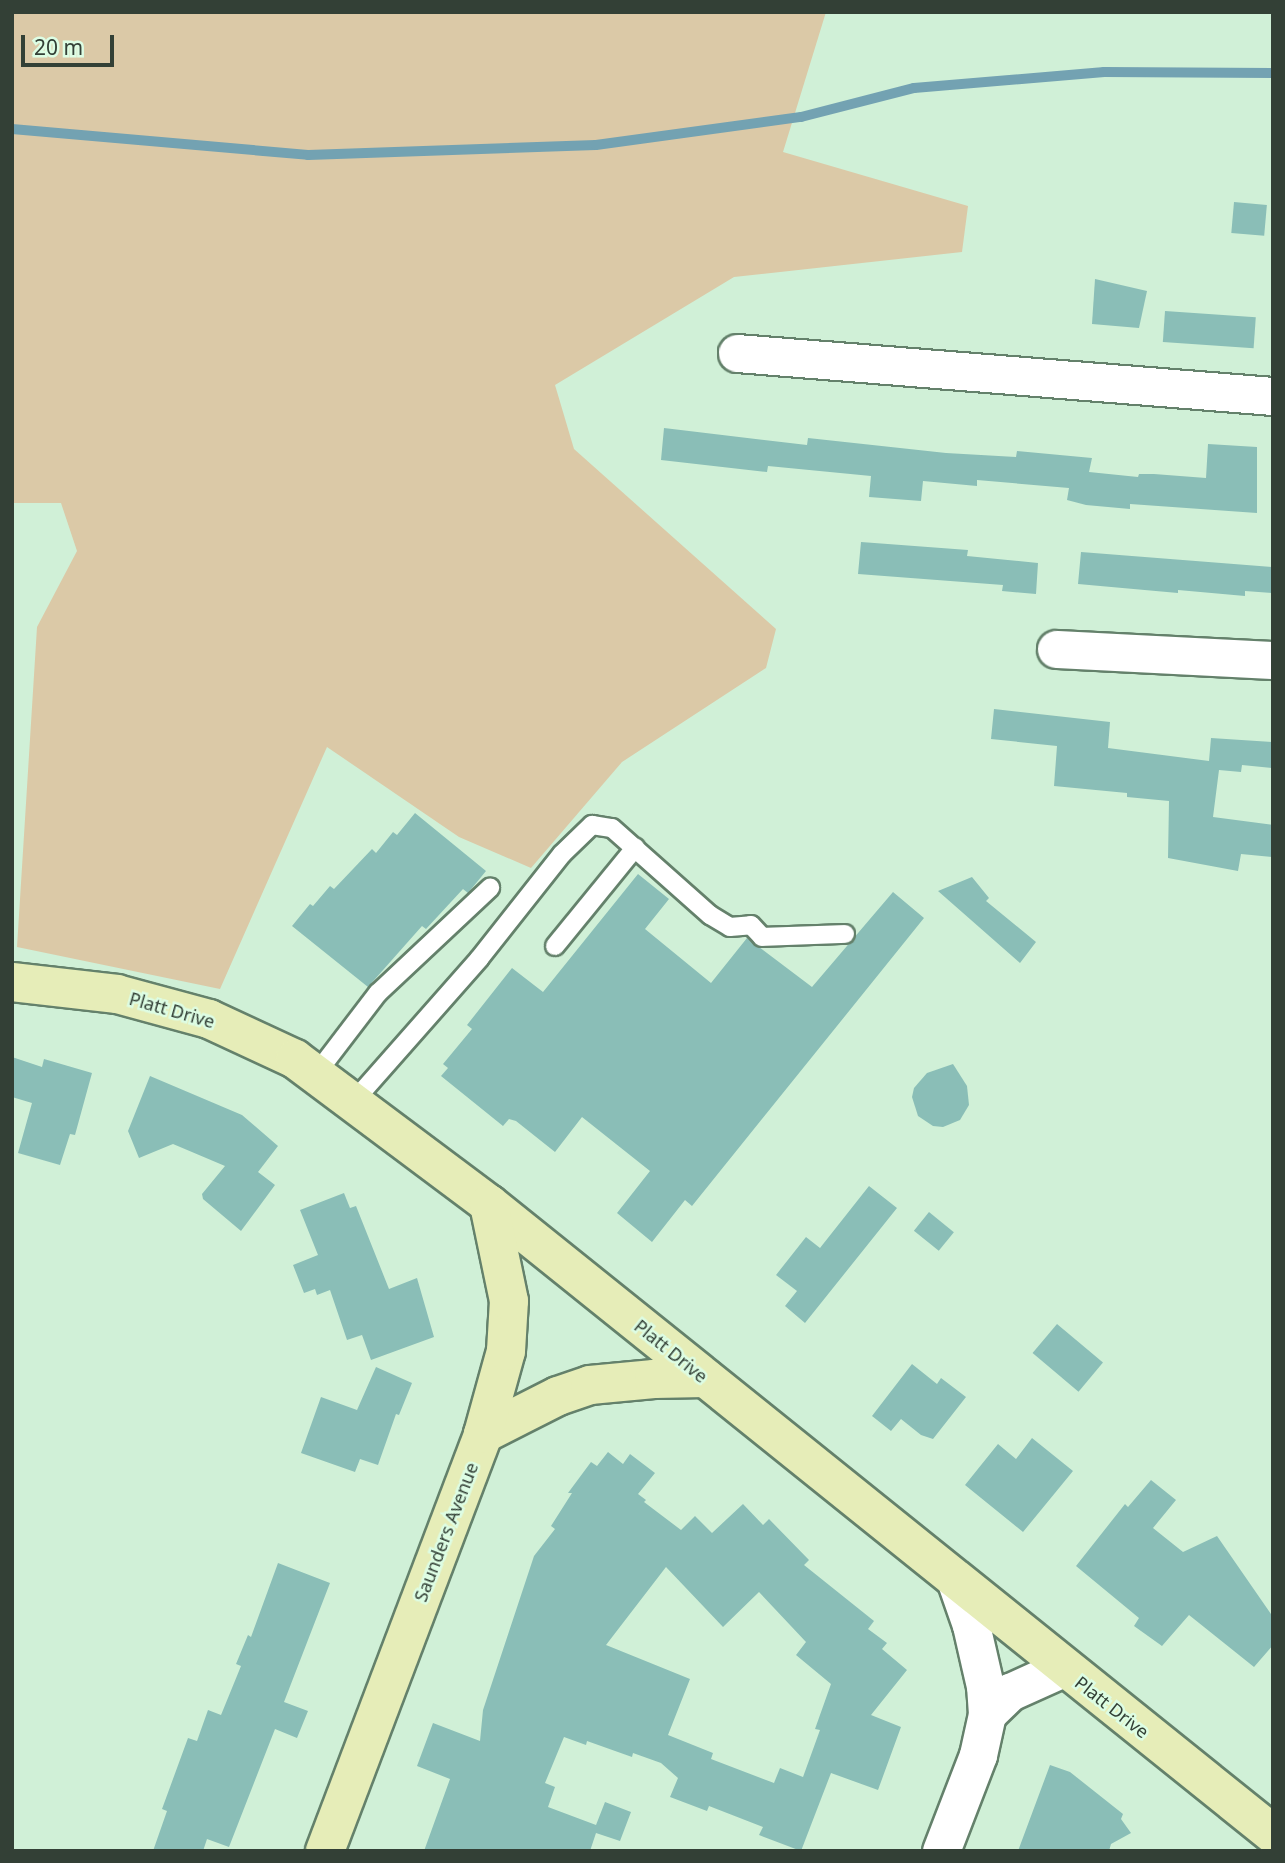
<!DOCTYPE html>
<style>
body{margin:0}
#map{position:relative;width:1285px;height:1863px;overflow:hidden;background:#d0f0d7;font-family:"Noto Sans",sans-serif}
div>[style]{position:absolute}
.green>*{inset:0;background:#dbc9a7}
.stream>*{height:10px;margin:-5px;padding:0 5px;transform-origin:5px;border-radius:5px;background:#73a2b2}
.building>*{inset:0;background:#8abeb7;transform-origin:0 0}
.roads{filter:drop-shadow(2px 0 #64816b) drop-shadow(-2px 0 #64816b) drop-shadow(0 2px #64816b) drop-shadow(0 -2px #64816b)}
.lane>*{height:18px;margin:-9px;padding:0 9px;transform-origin:9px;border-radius:9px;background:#fff}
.street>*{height:37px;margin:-18.5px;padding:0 18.5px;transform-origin:18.5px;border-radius:18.5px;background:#fff}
.secondary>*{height:38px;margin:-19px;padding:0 19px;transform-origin:19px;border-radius:19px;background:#e6edb8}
span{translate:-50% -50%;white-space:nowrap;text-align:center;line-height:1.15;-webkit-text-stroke:5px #ddfde4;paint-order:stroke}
.street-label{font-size:18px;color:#334036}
.frame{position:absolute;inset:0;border:14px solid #334036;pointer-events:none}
.scale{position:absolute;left:21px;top:35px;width:93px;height:32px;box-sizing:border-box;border:4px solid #334036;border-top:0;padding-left:9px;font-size:21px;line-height:24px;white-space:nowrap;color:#334036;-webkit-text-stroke:5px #ddfde4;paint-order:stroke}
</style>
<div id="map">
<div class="green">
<i style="clip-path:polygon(12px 12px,826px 12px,783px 152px,968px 206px,962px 252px,734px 277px,555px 385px,574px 449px,776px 629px,766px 668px,622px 762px,531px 868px,459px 837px,327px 747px,220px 989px,17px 947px,37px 627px,77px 551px,61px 503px,12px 503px)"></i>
</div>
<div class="stream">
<i style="left:12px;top:129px;width:297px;rotate:5deg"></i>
<i style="left:308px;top:155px;width:288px;rotate:-2deg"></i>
<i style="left:596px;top:145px;width:207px;rotate:-7.8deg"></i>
<i style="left:801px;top:117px;width:117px;rotate:-14.4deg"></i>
<i style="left:914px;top:88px;width:191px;rotate:-4.8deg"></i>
<i style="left:1104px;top:72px;width:169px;rotate:0.3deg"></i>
</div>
<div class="building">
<i style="left:1234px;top:202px;width:33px;height:31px;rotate:5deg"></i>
<i style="clip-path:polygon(1095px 279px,1147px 291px,1139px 328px,1092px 324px)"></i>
<i style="left:1165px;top:311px;width:91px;height:31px;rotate:4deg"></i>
<i style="clip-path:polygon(664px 428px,807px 445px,808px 438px,946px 453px,1016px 457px,1017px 451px,1092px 458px,1089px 472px,1138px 477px,1139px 474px,1154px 474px,1206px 478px,1208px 444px,1257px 447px,1257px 513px,1130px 504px,1130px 509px,1086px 505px,1067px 500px,1069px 488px,977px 480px,977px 486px,923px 481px,921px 501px,869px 497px,871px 476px,768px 466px,767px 472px,661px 460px)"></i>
<i style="clip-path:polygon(861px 542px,968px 550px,967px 556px,1038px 563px,1036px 594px,1002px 591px,1003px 585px,858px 574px)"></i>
<i style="clip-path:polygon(1081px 552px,1273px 567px,1273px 593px,1245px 591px,1245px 596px,1178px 590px,1178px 593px,1078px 584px)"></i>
<i style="clip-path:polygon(994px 709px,1110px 722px,1108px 748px,1209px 761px,1211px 738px,1273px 742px,1273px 768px,1242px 765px,1241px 772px,1219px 770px,1213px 817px,1273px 825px,1273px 857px,1241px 854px,1238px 871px,1168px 858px,1169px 801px,1127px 797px,1127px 793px,1054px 786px,1057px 746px,991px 739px)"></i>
<i style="clip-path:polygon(415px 813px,486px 871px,468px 893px,463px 889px,426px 929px,422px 926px,368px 987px,292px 926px,310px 904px,313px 906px,330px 886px,334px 889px,372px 849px,376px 853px,393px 832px,397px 835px)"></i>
<i style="clip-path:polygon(638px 874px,669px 899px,645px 929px,711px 983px,747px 938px,812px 987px,893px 892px,924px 918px,692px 1206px,685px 1200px,652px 1242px,617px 1213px,650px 1171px,582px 1117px,555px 1152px,516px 1121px,509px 1119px,503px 1126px,441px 1076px,448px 1068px,443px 1064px,472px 1029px,467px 1025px,512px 968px,543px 992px)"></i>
<i style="clip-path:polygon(972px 877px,989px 898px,986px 901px,1036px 942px,1020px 963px,938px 891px)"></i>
<i style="clip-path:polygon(12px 1057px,42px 1067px,44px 1059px,92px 1073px,75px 1135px,70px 1134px,60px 1165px,18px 1153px,32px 1103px,12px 1097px)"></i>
<i style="clip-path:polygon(953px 1064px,967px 1086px,969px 1105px,960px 1120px,943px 1127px,933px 1126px,918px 1116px,912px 1097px,914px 1088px,927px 1073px)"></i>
<i style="clip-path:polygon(150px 1076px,242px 1115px,278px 1146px,258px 1172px,275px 1185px,241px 1231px,203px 1199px,202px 1194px,225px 1166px,173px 1144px,139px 1158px,128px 1131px)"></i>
<i style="clip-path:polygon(869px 1186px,897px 1208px,805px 1323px,785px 1306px,797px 1291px,776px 1275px,806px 1237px,820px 1248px)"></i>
<i style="clip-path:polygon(344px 1193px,350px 1208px,356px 1206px,389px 1289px,417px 1278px,434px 1337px,371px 1360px,362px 1335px,347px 1340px,330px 1290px,317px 1295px,315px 1289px,304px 1293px,293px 1265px,318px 1255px,300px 1210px)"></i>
<i style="left:929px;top:1212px;width:32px;height:24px;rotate:39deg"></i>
<i style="left:1057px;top:1324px;width:60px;height:38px;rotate:40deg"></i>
<i style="clip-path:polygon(912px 1364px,937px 1384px,941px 1378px,966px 1397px,933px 1439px,921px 1435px,901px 1419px,891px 1431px,872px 1416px)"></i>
<i style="clip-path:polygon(376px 1367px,412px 1383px,399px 1415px,396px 1414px,378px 1465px,360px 1459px,355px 1472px,301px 1453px,321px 1397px,357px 1410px)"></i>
<i style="clip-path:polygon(1032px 1438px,1073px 1471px,1023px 1532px,965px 1485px,998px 1444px,1016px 1459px)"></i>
<i style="clip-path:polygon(evenodd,608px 1452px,623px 1464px,630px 1454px,655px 1473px,638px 1494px,646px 1500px,644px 1502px,681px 1530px,695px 1516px,712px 1533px,743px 1504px,763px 1525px,769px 1519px,809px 1560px,804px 1565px,874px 1621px,868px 1629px,887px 1643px,882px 1649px,907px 1670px,871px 1715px,901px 1727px,878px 1790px,831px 1773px,801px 1851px,759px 1835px,763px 1827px,709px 1806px,707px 1811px,670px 1797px,678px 1778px,661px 1763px,633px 1753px,632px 1757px,587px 1741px,586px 1745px,564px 1737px,545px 1783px,555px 1787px,548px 1807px,596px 1825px,605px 1802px,631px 1812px,620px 1841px,596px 1833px,590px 1851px,424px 1851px,450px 1779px,417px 1766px,433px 1723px,480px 1741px,483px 1710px,534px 1556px,555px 1529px,551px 1526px,572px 1493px,568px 1493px,591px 1462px,597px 1466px,608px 1452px,666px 1567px,723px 1627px,759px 1592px,806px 1642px,796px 1655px,831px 1684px,815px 1729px,820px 1730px,803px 1777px,780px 1768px,774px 1783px,711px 1759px,713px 1753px,668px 1735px,690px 1679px,606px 1645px,666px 1567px)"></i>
<i style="clip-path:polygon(1151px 1480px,1176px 1500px,1153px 1528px,1183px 1552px,1217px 1536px,1273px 1617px,1273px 1645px,1254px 1667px,1189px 1615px,1162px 1646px,1134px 1626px,1139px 1618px,1076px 1566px,1125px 1504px,1128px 1507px)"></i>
<i style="clip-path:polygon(278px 1563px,330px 1583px,284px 1702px,308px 1711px,297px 1738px,275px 1729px,229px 1847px,207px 1839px,203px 1851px,153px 1851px,167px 1811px,162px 1809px,188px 1738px,197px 1741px,208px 1710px,221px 1715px,241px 1666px,236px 1664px,248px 1635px,251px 1637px)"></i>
<i style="clip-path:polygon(1050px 1765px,1070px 1772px,1123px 1814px,1121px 1819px,1131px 1833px,1111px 1844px,1109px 1851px,1018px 1851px)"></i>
</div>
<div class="roads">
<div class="lane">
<i style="left:555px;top:946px;width:127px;rotate:-50.8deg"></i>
<i style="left:316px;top:1074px;width:102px;rotate:-52.6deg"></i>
<i style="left:378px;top:993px;width:154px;rotate:-43.2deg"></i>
<i style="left:353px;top:1102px;width:191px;rotate:-48.6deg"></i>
<i style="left:479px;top:959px;width:134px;rotate:-51.7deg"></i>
<i style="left:562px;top:854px;width:42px;rotate:-44deg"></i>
<i style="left:592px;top:825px;width:20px;rotate:9deg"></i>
<i style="left:612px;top:828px;width:131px;rotate:41.6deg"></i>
<i style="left:710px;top:915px;width:23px;rotate:31deg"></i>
<i style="left:730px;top:927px;width:21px;rotate:-5deg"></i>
<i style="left:751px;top:925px;width:16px;rotate:47deg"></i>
<i style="left:762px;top:937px;width:83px;rotate:-2.1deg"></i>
</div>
<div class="street">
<i style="left:737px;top:353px;width:538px;rotate:4.59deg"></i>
<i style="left:1056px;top:649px;width:217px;rotate:2.9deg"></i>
<i style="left:987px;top:1714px;width:32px;rotate:-44deg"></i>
<i style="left:1010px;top:1692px;width:58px;rotate:-24.4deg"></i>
<i style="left:941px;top:1851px;width:103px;rotate:-68.9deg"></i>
<i style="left:978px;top:1755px;width:42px;rotate:-77.6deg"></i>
<i style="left:987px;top:1714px;width:28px;rotate:-94deg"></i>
<i style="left:985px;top:1686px;width:63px;rotate:-102.9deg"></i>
<i style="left:971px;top:1625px;width:49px;rotate:-109.2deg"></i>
</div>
<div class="secondary">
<i style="left:12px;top:982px;width:106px;rotate:6.5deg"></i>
<i style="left:117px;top:994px;width:95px;rotate:15.2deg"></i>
<i style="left:209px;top:1019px;width:95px;rotate:24.9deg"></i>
<i style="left:295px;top:1059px;width:242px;rotate:36.8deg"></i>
<i style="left:489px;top:1204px;width:1006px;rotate:38.78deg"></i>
<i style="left:483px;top:1434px;width:84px;rotate:-26.9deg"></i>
<i style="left:558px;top:1396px;width:34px;rotate:-19deg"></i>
<i style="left:590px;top:1385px;width:64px;rotate:-5.4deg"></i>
<i style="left:654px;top:1379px;width:51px;rotate:-1.1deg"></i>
<i style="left:325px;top:1851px;width:446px;rotate:-69.2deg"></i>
<i style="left:483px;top:1434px;width:86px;rotate:-74.5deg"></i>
<i style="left:506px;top:1351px;width:50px;rotate:-86.6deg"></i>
<i style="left:509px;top:1301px;width:99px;rotate:-101.7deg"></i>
</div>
</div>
<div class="street-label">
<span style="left:172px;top:1010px;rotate:16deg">Platt Drive</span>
<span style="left:671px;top:1351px;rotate:39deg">Platt Drive</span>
<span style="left:446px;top:1532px;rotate:-69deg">Saunders Avenue</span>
<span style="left:1112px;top:1707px;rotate:38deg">Platt Drive</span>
</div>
<div class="frame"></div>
<div class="scale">20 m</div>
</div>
